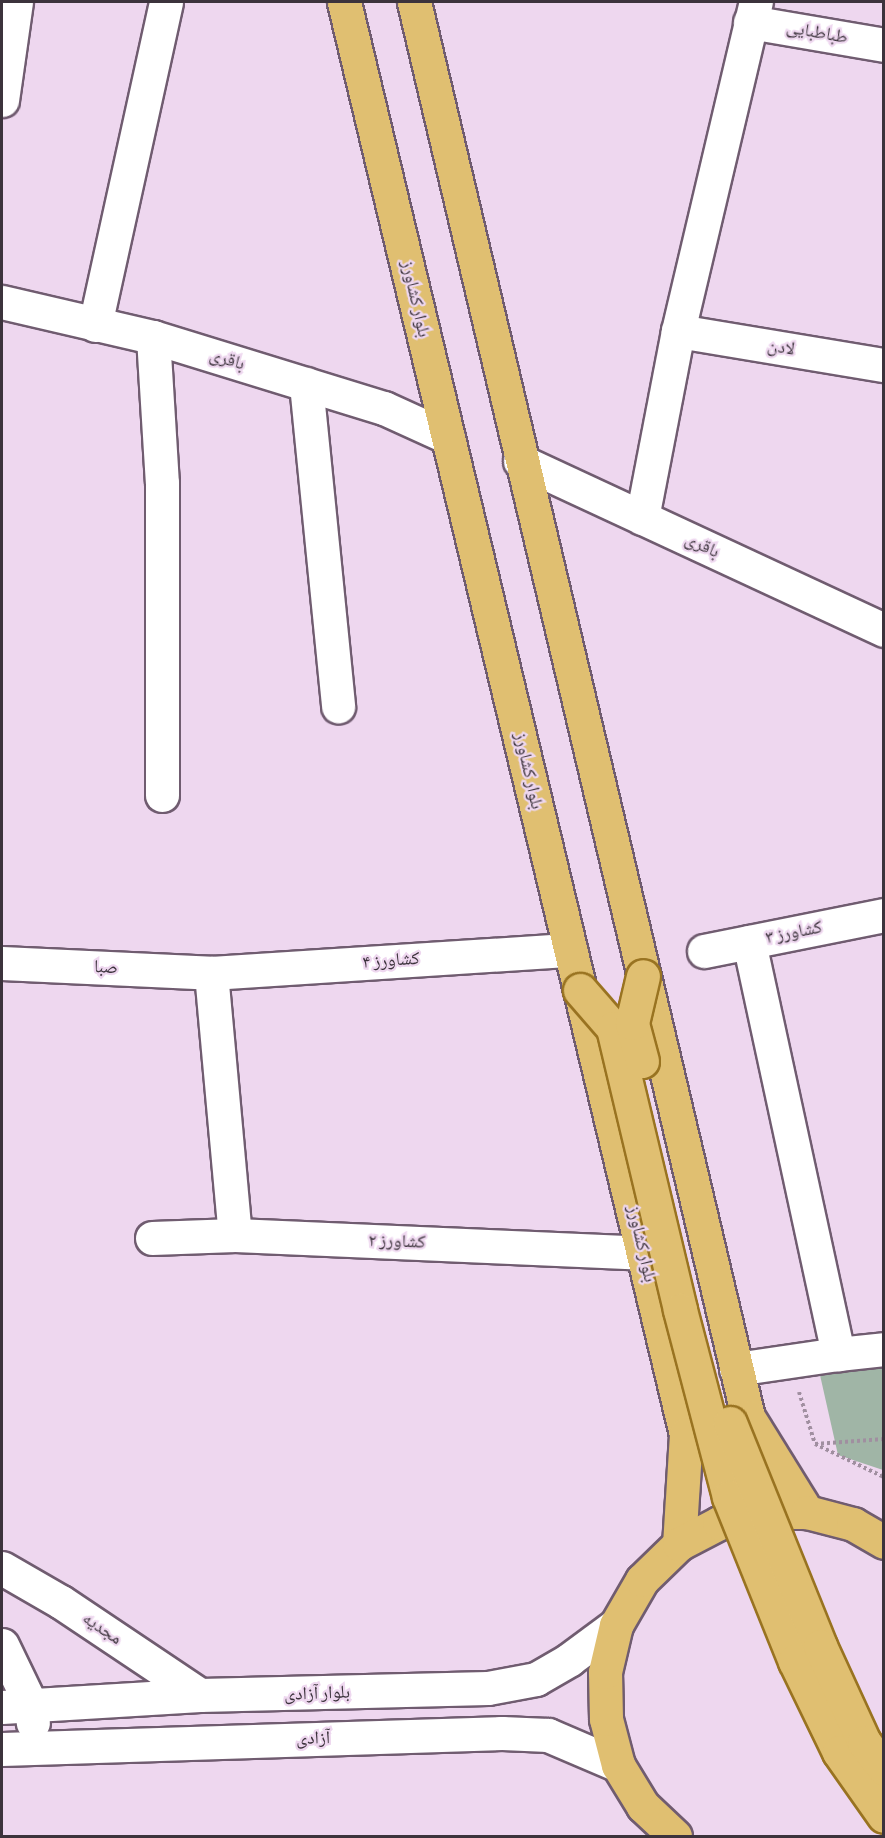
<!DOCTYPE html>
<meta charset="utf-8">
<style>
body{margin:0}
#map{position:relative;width:885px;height:1838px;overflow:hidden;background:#eed7ef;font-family:"Alegreya Sans","Noto Naskh Arabic",sans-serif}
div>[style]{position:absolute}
.green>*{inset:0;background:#a0b5a6}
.path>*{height:4px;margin-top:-2px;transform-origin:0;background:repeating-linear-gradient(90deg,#a08fa0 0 3px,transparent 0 6px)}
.roads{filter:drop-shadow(2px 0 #705c70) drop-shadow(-2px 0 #705c70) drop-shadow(0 2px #705c70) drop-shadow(0 -2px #705c70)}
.minor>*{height:33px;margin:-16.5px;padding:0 16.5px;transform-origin:16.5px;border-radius:16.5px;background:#fff}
.major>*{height:33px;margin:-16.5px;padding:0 16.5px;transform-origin:16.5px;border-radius:16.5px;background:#e0bf71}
.bridges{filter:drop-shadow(2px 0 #997321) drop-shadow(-2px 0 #997321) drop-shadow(0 2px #997321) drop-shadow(0 -2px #997321)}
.major-bridge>*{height:33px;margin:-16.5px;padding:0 16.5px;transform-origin:16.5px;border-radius:16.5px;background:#e0bf71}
span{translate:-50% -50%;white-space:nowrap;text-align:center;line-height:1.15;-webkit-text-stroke:4.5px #eed7ef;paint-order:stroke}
.street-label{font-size:18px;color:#3c333c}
.frame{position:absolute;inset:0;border:3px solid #3c333c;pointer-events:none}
</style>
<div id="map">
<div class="green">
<i style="clip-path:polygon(883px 1368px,884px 1368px,883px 1470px,838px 1455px,820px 1375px)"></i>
</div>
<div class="path">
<i style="left:799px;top:1392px;width:54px;rotate:72.9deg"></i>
<i style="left:815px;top:1444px;width:76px;rotate:25.6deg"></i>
<i style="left:815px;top:1444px;width:69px;rotate:-4.1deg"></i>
</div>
<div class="roads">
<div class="minor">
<i style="left:750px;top:22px;width:136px;rotate:9.7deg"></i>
<i style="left:2px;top:100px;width:99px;rotate:-81.9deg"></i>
<i style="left:2px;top:302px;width:155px;rotate:13.1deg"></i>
<i style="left:153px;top:337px;width:242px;rotate:17.1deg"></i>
<i style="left:384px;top:408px;width:70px;rotate:24.4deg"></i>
<i style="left:95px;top:325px;width:331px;rotate:-77.6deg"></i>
<i style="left:678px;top:331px;width:209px;rotate:9.4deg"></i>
<i style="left:153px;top:337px;width:146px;rotate:86.5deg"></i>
<i style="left:162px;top:483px;width:312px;rotate:90deg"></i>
<i style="left:306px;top:384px;width:324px;rotate:84.3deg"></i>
<i style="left:520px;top:461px;width:401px;rotate:24.9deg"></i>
<i style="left:642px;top:518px;width:190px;rotate:-79.1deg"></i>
<i style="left:678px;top:331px;width:338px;rotate:-76.7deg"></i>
<i style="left:749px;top:942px;width:422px;rotate:77.8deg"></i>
<i style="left:838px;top:1354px;width:46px;rotate:-6.2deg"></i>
<i style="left:704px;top:951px;width:184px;rotate:-11.3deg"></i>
<i style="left:2px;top:963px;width:209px;rotate:2.7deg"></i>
<i style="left:211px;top:973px;width:360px;rotate:-3.7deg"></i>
<i style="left:211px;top:973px;width:263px;rotate:84.8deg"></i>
<i style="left:152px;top:1238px;width:83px;rotate:-2.1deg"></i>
<i style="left:235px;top:1235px;width:408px;rotate:2.5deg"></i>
<i style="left:736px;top:1369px;width:103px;rotate:-8.4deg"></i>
<i style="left:2px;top:1568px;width:68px;rotate:30deg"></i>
<i style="left:61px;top:1602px;width:167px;rotate:33.8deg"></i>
<i style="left:2px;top:1645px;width:67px;rotate:64.2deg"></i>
<i style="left:31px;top:1705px;width:18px;rotate:84deg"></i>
<i style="left:2px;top:1707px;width:198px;rotate:-3.5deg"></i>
<i style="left:200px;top:1695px;width:288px;rotate:-1.4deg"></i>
<i style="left:488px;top:1688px;width:49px;rotate:-10.6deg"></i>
<i style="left:536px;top:1679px;width:39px;rotate:-30deg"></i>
<i style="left:570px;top:1659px;width:57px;rotate:-36.5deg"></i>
<i style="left:2px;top:1749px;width:500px;rotate:-1.83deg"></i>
<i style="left:502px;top:1733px;width:46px;rotate:2.5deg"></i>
<i style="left:548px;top:1735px;width:76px;rotate:23.2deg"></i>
</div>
<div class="major">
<i style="left:344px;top:2px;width:1472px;rotate:76.57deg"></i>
<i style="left:686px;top:1434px;width:110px;rotate:93.6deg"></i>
<i style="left:414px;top:2px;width:1454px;rotate:76.72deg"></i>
<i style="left:748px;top:1417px;width:112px;rotate:58.2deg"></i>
<i style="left:675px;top:1836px;width:44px;rotate:-136.8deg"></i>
<i style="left:643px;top:1806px;width:48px;rotate:-121.4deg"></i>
<i style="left:618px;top:1765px;width:48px;rotate:-104.6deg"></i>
<i style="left:606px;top:1719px;width:47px;rotate:-91.2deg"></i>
<i style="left:605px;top:1672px;width:48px;rotate:-76.8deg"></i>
<i style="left:616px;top:1625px;width:52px;rotate:-60deg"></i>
<i style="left:642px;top:1580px;width:52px;rotate:-44.2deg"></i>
<i style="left:679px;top:1544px;width:45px;rotate:-27.7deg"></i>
<i style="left:719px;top:1523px;width:44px;rotate:-14.3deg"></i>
<i style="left:762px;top:1512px;width:45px"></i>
<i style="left:807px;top:1512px;width:48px;rotate:14.6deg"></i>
<i style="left:853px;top:1524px;width:36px;rotate:30deg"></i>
</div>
</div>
<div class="bridges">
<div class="major-bridge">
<i style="left:580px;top:990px;width:50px;rotate:49deg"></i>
<i style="left:613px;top:1028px;width:290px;rotate:76.6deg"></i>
<i style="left:680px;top:1310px;width:193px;rotate:75.3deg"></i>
<i style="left:729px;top:1497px;width:177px;rotate:68.1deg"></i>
<i style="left:795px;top:1661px;width:101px;rotate:64.2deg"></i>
<i style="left:839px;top:1752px;width:78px;rotate:54.9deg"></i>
<i style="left:642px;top:1061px;width:39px;rotate:-105deg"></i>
<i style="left:632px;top:1023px;width:48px;rotate:-76.8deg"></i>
<i style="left:730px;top:1423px;width:240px;rotate:68deg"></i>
<i style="left:820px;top:1646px;width:106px;rotate:65.4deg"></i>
<i style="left:864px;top:1742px;width:34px;rotate:53deg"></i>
</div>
</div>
<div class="street-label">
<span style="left:817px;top:33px;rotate:10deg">طباطبایی</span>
<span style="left:415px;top:299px;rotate:77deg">بلوار کشاورز</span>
<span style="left:781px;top:348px;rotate:9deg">لادن</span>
<span style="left:227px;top:360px;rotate:17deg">باقری</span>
<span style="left:702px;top:546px;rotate:25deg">باقری</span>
<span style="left:528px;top:771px;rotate:77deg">بلوار کشاورز</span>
<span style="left:794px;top:933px;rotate:-11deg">کشاورز ۳</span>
<span style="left:391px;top:961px;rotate:-4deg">کشاورز ۴</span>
<span style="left:106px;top:968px;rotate:3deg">صبا</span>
<span style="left:397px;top:1242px;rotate:2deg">کشاورز ۲</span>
<span style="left:641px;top:1244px;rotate:77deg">بلوار کشاورز</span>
<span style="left:102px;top:1629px;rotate:34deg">مجدیه</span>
<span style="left:317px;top:1694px;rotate:-2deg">بلوار آزادی</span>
<span style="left:313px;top:1739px;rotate:-2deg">آزادی</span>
</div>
<div class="frame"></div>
</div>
